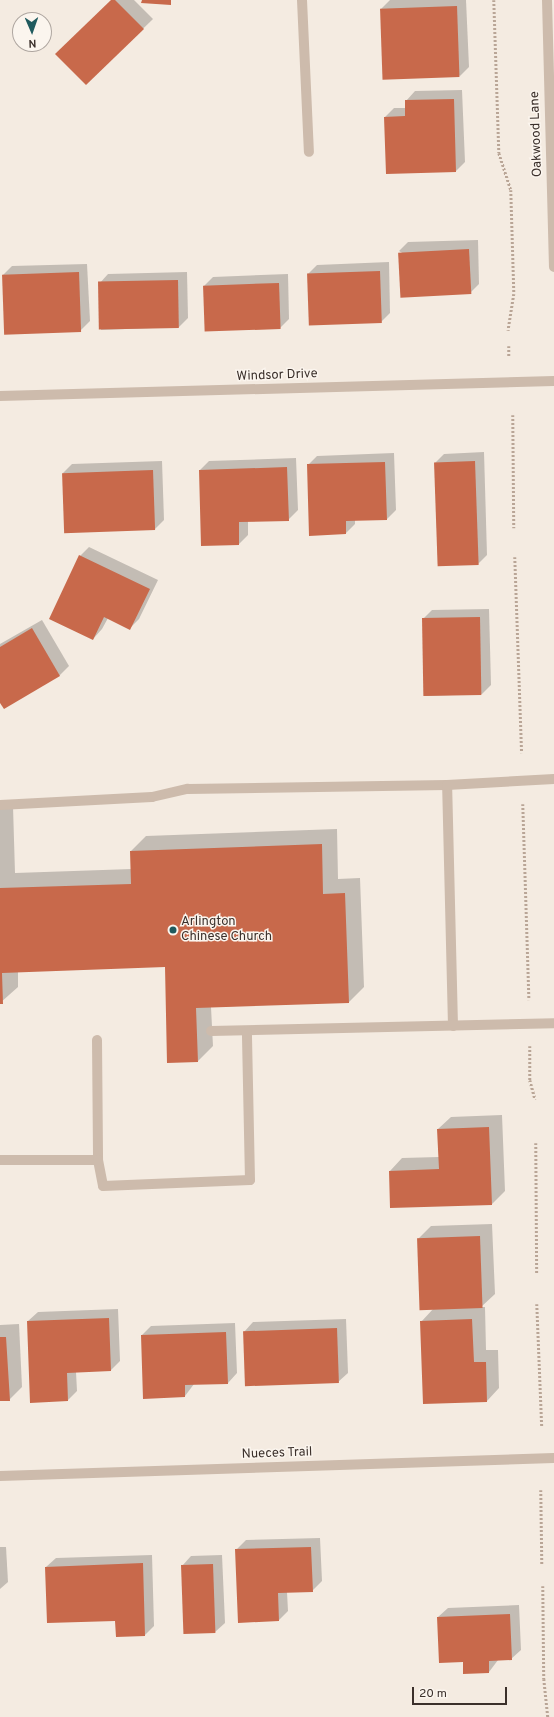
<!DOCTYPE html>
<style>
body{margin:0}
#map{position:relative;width:554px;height:1717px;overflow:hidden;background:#f4ebe1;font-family:Overpass,sans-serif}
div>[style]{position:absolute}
.shadow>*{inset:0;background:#0003}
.building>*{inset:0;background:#c8694b;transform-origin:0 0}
.path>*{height:2.5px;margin-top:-1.25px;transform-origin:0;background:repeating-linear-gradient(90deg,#b9a596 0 2px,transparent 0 4px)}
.service>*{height:10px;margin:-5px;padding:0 5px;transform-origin:5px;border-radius:5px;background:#cdbbac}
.minor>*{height:10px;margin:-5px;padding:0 5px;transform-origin:5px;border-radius:5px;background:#cdbbac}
.tertiary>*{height:10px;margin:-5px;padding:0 5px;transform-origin:5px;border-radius:5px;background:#cdbbac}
.dots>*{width:11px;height:11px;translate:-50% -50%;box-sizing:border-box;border:2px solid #fbf5ee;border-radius:50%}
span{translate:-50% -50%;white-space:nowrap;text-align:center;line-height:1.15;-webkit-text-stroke:3px #fbf5ee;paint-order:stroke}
.street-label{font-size:13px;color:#3b302b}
.poi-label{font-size:13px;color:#3b302b}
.left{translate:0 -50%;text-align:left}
.north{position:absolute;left:12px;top:12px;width:40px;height:40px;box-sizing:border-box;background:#fbf5ee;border:1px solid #aea6a0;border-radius:50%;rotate:178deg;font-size:11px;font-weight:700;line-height:16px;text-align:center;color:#3b302b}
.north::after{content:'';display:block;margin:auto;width:14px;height:18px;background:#1f5a5e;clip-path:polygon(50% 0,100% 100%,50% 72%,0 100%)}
.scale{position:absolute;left:412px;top:1687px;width:95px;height:18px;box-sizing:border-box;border:2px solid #3b302b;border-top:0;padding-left:5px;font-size:12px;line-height:14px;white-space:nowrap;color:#3b302b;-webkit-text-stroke:3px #fbf5ee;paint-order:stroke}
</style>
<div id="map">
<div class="shadow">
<i style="clip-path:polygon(112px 0,134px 0,153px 19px,86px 84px)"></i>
<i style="clip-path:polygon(390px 0,466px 0,469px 67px,460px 76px,381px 9px)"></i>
<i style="clip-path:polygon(462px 90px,465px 162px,456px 171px,385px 117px,394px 108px,406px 108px,406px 101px,415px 91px)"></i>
<i style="clip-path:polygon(478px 240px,479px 284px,470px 293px,399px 251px,408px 242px)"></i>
<i style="clip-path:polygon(389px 262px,390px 313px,381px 322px,308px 274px,317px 265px)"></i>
<i style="clip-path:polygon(87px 264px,90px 321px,80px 331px,3px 275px,12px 266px)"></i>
<i style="clip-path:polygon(187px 272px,188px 318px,179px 327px,101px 330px,99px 284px,108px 274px)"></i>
<i style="clip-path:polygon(288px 274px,289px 319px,280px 328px,204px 286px,213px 277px)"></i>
<i style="clip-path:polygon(484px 452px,487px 555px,478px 564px,438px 565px,435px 463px,444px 454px)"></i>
<i style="clip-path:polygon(394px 453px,396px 510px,387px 519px,355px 520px,355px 524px,346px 533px,308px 465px,317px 456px)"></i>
<i style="clip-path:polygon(296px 458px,298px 510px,288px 520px,248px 521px,248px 535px,239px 544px,200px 470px,209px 461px)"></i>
<i style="clip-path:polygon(162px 461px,164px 520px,155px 529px,65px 532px,63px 473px,72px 464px)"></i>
<i style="clip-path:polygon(89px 547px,158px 580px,139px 619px,130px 628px,108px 618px,102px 629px,93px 639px,80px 556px)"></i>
<i style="clip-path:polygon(489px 609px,491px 685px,482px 694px,425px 696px,423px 619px,432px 610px)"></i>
<i style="clip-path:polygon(42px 620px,69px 666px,60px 675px,4px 708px,0 701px,0 644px)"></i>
<i style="clip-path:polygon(0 806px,13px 806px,15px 873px,132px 869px,131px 851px,146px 836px,337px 829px,338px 879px,360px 878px,364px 987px,349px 1002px,211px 1007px,213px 1046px,198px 1061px,165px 966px,18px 971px,18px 987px,0 1003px)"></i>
<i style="clip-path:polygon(502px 1115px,505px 1191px,492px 1204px,390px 1171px,402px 1158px,439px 1157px,438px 1129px,451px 1117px)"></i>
<i style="clip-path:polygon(492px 1224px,495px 1294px,481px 1307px,485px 1307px,486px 1350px,498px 1350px,499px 1388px,487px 1401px,421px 1322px,434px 1308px,418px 1239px,431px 1226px)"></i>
<i style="clip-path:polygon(118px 1309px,120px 1361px,111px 1370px,76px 1372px,77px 1391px,68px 1400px,28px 1321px,38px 1312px)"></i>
<i style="clip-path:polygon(346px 1319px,348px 1373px,338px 1382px,244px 1332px,253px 1322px)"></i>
<i style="clip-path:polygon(235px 1323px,237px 1373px,228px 1383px,194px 1384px,185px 1396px,142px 1335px,151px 1326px)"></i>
<i style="clip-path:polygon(19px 1324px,22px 1387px,9px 1400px,0 1400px,0 1325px)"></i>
<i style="clip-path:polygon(320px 1538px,322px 1581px,312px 1591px,287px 1592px,288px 1611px,279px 1620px,236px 1550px,246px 1540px)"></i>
<i style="clip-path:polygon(0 1547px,6px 1547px,8px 1582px,0 1589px)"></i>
<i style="clip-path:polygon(152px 1555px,154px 1626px,145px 1635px,116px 1620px,46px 1567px,56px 1558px)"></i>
<i style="clip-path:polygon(222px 1555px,225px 1623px,215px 1632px,182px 1566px,191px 1556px)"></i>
<i style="clip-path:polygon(519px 1605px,521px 1650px,511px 1659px,498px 1660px,489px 1672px,464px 1673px,464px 1661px,438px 1617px,448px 1608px)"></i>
</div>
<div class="building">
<i style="clip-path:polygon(111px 0,115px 0,144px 29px,86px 85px,55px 54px)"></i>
<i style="clip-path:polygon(142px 0,171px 0,171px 5px,141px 3px)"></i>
<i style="left:457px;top:6px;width:71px;height:77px;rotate:88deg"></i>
<i style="clip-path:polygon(454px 99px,456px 172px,386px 174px,384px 117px,405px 116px,405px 100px)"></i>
<i style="left:469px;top:249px;width:45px;height:71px;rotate:87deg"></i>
<i style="left:380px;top:271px;width:52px;height:73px;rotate:88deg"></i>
<i style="left:79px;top:272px;width:60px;height:77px;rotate:88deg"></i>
<i style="left:178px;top:280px;width:48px;height:80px;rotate:89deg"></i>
<i style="left:279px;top:283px;width:46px;height:76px;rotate:88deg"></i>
<i style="left:475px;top:461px;width:104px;height:41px;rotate:88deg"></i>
<i style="clip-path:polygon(385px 462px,387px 520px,346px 521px,346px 534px,309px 536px,307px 464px)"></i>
<i style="clip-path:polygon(287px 467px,289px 521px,239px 522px,239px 545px,201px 546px,199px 470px)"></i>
<i style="left:153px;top:470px;width:60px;height:91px;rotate:88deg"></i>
<i style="clip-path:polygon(79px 555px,150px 589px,130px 630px,104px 617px,93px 640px,49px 619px)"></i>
<i style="left:480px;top:617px;width:78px;height:58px;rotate:89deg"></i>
<i style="clip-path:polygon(32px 628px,60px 676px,4px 709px,0 703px,0 647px)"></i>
<i style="clip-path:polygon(322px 844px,323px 894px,345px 893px,349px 1003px,196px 1008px,198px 1062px,167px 1063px,165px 967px,2px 973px,3px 1004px,0 1004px,0 888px,131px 884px,130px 851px)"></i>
<i style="clip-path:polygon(489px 1127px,492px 1205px,390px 1208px,389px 1171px,439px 1169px,437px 1129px)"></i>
<i style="left:480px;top:1236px;width:72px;height:63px;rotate:88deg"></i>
<i style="clip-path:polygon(109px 1318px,111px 1371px,67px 1373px,68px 1401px,30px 1403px,27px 1321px)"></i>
<i style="clip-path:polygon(472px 1319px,474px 1362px,486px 1362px,487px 1402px,423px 1404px,420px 1321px)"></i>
<i style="left:337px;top:1328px;width:55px;height:94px;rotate:88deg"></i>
<i style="clip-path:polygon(226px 1332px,228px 1384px,185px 1385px,185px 1397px,143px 1399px,141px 1335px)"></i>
<i style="clip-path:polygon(0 1337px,6px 1337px,10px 1401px,0 1401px)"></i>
<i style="clip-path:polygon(311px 1547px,313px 1592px,278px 1593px,279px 1621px,238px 1623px,235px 1549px)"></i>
<i style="clip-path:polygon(143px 1563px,145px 1636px,116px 1637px,115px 1621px,47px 1623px,45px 1567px)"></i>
<i style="left:213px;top:1564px;width:69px;height:32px;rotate:88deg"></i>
<i style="clip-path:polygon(510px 1614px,512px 1660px,489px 1661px,489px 1673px,463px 1674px,463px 1662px,439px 1663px,437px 1617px)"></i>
</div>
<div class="path">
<i style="left:494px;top:0;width:153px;rotate:88.1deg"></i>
<i style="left:499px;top:153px;width:39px;rotate:72deg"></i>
<i style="left:511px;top:190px;width:104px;rotate:88.3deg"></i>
<i style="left:514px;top:294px;width:37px;rotate:99deg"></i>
<i style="left:509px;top:346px;width:10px;rotate:90deg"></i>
<i style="left:513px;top:415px;width:113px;rotate:89.5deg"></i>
<i style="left:515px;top:557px;width:196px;rotate:88deg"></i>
<i style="left:523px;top:804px;width:196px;rotate:88.2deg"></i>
<i style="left:530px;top:1046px;width:34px;rotate:90deg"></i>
<i style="left:530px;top:1080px;width:20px;rotate:75deg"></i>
<i style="left:536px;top:1143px;width:130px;rotate:89.6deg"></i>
<i style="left:537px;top:1304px;width:123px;rotate:87.7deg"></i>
<i style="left:541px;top:1490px;width:74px;rotate:89.2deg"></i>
<i style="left:543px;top:1586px;width:93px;rotate:89.4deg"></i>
<i style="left:544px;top:1679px;width:38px;rotate:84deg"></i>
</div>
<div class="service">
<i style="left:302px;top:0;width:152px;rotate:87.4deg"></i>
<i style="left:0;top:805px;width:152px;rotate:-3deg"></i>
<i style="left:152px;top:797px;width:37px;rotate:-13deg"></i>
<i style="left:188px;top:789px;width:259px;rotate:-0.9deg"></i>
<i style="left:453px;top:1026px;width:241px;rotate:-91.4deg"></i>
<i style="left:447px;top:785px;width:107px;rotate:-3.2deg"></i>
<i style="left:211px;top:1031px;width:343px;rotate:-1.3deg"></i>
<i style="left:97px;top:1040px;width:120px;rotate:89.5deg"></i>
<i style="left:0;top:1160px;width:98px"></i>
<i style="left:98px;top:1160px;width:26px;rotate:79deg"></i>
<i style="left:103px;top:1186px;width:147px;rotate:-2.3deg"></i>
<i style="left:250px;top:1180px;width:149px;rotate:-91.2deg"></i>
</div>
<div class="minor">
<i style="left:0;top:396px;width:554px;rotate:-1.55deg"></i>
<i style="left:0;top:1476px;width:554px;rotate:-1.86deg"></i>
</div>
<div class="tertiary">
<i style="left:547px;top:0;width:267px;rotate:88.5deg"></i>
</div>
<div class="dots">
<i style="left:173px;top:930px;background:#1f5a5e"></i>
</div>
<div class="street-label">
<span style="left:537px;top:134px;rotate:-92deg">Oakwood Lane</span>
<span style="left:277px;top:376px;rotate:-2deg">Windsor Drive</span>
<span style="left:277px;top:1454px;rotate:-2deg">Nueces Trail</span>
</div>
<div class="poi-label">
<span class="left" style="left:181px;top:930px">Arlington<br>Chinese Church</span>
</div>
<div class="north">N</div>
<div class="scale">20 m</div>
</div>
